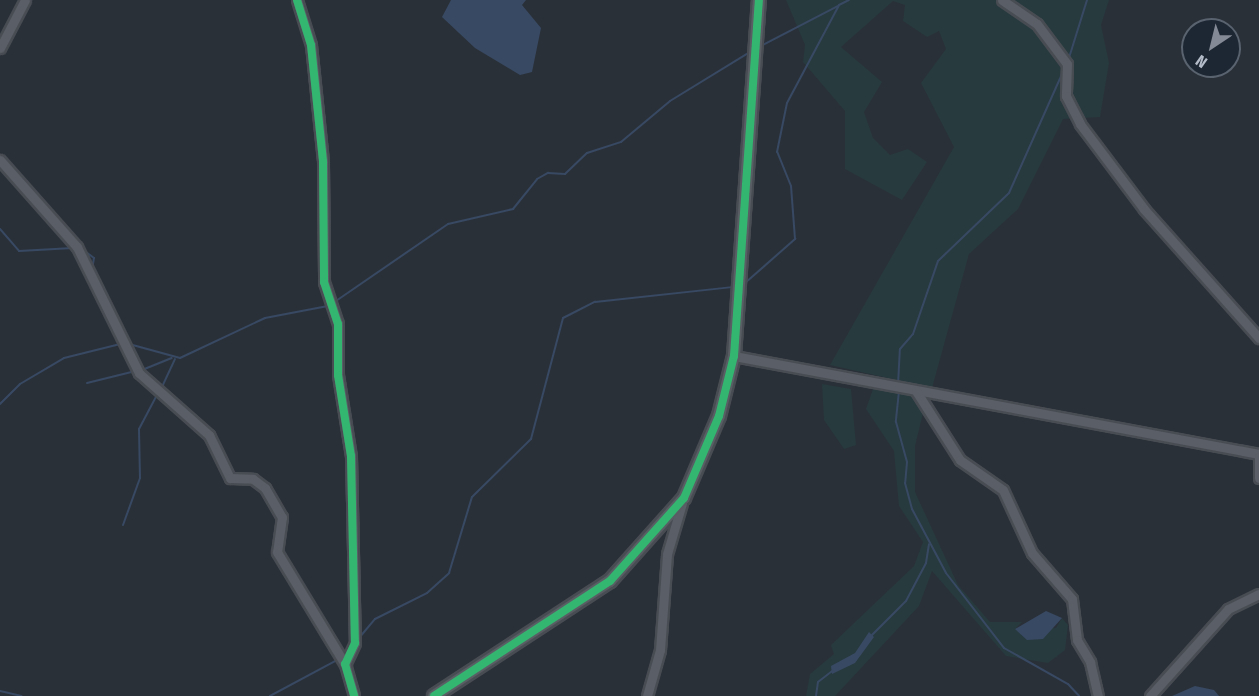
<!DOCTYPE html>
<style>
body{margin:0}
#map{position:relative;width:1259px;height:696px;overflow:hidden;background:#2a3038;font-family:"Fira Sans Condensed",sans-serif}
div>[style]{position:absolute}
.green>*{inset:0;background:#273a3e}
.water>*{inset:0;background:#384963}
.stream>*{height:2px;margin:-1px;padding:0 1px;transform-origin:1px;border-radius:1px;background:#384963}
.roads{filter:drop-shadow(2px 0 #484c53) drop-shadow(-2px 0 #484c53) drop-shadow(0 2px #484c53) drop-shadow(0 -2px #484c53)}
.street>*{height:9px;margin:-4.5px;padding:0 4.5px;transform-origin:4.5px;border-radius:4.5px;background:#5a5e66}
.secondary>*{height:12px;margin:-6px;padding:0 6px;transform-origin:6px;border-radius:6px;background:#595d64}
.cycleway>*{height:8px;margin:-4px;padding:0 4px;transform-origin:4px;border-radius:4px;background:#33b770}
span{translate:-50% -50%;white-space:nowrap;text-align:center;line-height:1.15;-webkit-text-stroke:5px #1d2633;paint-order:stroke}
.north{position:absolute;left:1181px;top:18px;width:60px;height:60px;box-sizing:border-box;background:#1d2633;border:2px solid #59626f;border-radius:50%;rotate:215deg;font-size:16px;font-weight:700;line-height:24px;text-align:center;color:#b4bcc9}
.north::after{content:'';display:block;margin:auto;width:21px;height:27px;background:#848b96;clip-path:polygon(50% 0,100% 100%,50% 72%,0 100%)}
</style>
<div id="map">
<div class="green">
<i style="clip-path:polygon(786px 0,1109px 0,1101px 25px,1109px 63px,1100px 117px,1063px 119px,1018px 209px,969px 254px,932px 388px,830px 365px,954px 147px,921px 83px,946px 49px,939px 31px,927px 37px,903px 21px,905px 5px,893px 1px,841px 47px,882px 82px,864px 112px,873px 138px,890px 155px,908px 149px,927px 162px,902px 200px,845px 169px,845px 111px,803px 62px,805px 45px)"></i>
<i style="clip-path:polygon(822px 384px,851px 389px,856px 445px,844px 449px,824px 420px)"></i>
<i style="clip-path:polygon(873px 389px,913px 396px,924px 409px,915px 446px,915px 492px,958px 585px,990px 622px,1022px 622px,1015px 629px,1056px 628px,1062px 618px,1068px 625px,1065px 650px,1048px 663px,1006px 656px,932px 571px,919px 606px,835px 696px,806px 696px,810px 674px,834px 654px,831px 645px,914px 566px,923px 542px,899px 506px,894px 451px,866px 409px)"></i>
</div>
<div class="water">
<i style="clip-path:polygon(451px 0,526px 0,522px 5px,541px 28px,532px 72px,520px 75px,475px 48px,442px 17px)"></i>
<i style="clip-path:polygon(1046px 611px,1062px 618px,1043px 639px,1027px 640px,1015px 629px)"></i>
<i style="clip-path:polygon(869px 632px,874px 637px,855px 663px,832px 674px,831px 666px,855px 653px)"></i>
<i style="clip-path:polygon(1195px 686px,1214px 690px,1219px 696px,1172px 696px)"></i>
</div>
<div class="stream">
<i style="left:761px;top:46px;width:87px;rotate:-27.5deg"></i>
<i style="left:1068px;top:61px;width:64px;rotate:-72.7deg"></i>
<i style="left:0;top:229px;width:29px;rotate:49deg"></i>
<i style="left:19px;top:251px;width:54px;rotate:-3.2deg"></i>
<i style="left:82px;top:249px;width:15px;rotate:37deg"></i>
<i style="left:94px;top:258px;width:11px;rotate:100deg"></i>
<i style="left:745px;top:283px;width:67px;rotate:-41.3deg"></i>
<i style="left:795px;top:239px;width:53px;rotate:-94.3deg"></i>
<i style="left:791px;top:186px;width:37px;rotate:-112deg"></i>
<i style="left:777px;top:152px;width:50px;rotate:-78.5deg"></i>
<i style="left:787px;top:103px;width:111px;rotate:-62deg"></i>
<i style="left:839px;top:5px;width:11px;rotate:-27deg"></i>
<i style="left:333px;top:303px;width:140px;rotate:-34.5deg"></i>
<i style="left:448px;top:224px;width:67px;rotate:-13deg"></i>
<i style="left:513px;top:209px;width:38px;rotate:-51deg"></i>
<i style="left:537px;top:179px;width:13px;rotate:-29deg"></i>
<i style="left:548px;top:173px;width:17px;rotate:3deg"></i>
<i style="left:565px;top:174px;width:30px;rotate:-44deg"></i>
<i style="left:587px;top:153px;width:36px;rotate:-18deg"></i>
<i style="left:621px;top:142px;width:64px;rotate:-39.9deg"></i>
<i style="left:670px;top:101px;width:94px;rotate:-31.5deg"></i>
<i style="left:129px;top:344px;width:53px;rotate:15.4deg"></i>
<i style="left:180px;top:358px;width:94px;rotate:-25.2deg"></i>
<i style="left:265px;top:318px;width:64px;rotate:-10.8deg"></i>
<i style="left:142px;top:370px;width:32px;rotate:-22deg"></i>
<i style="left:87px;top:383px;width:50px;rotate:-13.8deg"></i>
<i style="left:898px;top:385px;width:36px;rotate:-87deg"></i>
<i style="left:900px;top:349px;width:20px;rotate:-49deg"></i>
<i style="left:913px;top:334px;width:77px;rotate:-71.1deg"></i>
<i style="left:938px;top:261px;width:98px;rotate:-43.8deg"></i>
<i style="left:1009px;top:193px;width:130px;rotate:-66deg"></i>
<i style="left:161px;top:389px;width:33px;rotate:-65deg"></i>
<i style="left:899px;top:391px;width:31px;rotate:96deg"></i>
<i style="left:896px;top:422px;width:41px;rotate:74.6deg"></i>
<i style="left:907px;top:462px;width:21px;rotate:95deg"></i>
<i style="left:905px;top:483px;width:27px;rotate:75deg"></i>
<i style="left:912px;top:509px;width:72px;rotate:62deg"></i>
<i style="left:946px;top:573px;width:95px;rotate:52.3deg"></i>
<i style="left:1004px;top:648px;width:73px;rotate:29.4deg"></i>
<i style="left:1068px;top:684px;width:16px;rotate:47deg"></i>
<i style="left:0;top:404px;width:28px;rotate:-45deg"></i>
<i style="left:20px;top:384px;width:51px;rotate:-30.6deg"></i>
<i style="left:64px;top:358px;width:58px;rotate:-14deg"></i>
<i style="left:123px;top:525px;width:50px;rotate:-70.1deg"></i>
<i style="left:140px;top:478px;width:49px;rotate:-91.2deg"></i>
<i style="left:139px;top:429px;width:41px;rotate:-62.2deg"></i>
<i style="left:872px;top:635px;width:48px;rotate:-45deg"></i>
<i style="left:906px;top:601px;width:43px;rotate:-62.2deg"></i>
<i style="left:926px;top:563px;width:19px;rotate:-81deg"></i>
<i style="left:359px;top:638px;width:25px;rotate:-50deg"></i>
<i style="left:375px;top:619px;width:58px;rotate:-26.6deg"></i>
<i style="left:427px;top:593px;width:30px;rotate:-42deg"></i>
<i style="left:449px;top:573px;width:79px;rotate:-73.2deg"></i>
<i style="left:472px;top:497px;width:83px;rotate:-44.5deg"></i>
<i style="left:531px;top:439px;width:125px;rotate:-75.2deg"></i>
<i style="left:563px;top:318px;width:36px;rotate:-27deg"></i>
<i style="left:595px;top:302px;width:140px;rotate:-6.2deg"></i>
<i style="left:0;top:691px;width:22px;rotate:13deg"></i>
<i style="left:270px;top:696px;width:78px;rotate:-28.2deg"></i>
<i style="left:816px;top:696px;width:14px;rotate:-82deg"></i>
<i style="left:818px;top:682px;width:18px;rotate:-38deg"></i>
</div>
<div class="roads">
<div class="street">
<i style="left:297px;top:0;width:47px;rotate:72.7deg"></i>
<i style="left:311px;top:45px;width:118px;rotate:84.1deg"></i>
<i style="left:323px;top:162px;width:120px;rotate:89.5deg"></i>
<i style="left:324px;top:282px;width:44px;rotate:71.6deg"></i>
<i style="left:338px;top:324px;width:51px;rotate:90deg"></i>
<i style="left:338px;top:375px;width:82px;rotate:80.9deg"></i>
<i style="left:351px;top:456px;width:187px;rotate:88.8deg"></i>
<i style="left:355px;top:643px;width:23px;rotate:115deg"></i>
<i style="left:345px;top:664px;width:33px;rotate:74deg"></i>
<i style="left:1002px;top:0;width:42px;rotate:34.4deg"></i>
<i style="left:1037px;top:24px;width:50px;rotate:53.1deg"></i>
<i style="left:1067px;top:64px;width:32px;rotate:92deg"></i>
<i style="left:1066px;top:96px;width:31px;rotate:63deg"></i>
<i style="left:1080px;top:124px;width:106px;rotate:53deg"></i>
<i style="left:1144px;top:209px;width:173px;rotate:48.3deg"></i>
<i style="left:0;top:48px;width:54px;rotate:-62.5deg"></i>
<i style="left:0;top:160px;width:116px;rotate:48.5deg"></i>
<i style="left:77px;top:247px;width:140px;rotate:63.8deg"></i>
<i style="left:139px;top:373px;width:94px;rotate:41.5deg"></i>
<i style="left:209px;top:435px;width:48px;rotate:64deg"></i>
<i style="left:230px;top:478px;width:23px;rotate:2deg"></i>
<i style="left:253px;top:479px;width:15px;rotate:37deg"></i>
<i style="left:265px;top:488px;width:34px;rotate:60deg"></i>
<i style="left:282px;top:517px;width:35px;rotate:98deg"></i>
<i style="left:277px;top:552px;width:133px;rotate:58.8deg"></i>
<i style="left:734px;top:356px;width:534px;rotate:10.57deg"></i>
<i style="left:916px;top:391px;width:82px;rotate:57.5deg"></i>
<i style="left:960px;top:460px;width:52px;rotate:34.9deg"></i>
<i style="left:1003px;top:490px;width:69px;rotate:65.3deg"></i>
<i style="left:1032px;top:553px;width:61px;rotate:49deg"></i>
<i style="left:1072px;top:599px;width:41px;rotate:83deg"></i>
<i style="left:1077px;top:640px;width:26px;rotate:59deg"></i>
<i style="left:1090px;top:662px;width:35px;rotate:77deg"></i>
<i style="left:1259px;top:457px;width:21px;rotate:90deg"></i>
<i style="left:647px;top:696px;width:48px;rotate:-74.2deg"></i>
<i style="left:660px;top:650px;width:96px;rotate:-85.8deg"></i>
<i style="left:667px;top:554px;width:53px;rotate:-73.6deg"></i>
<i style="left:1150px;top:696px;width:117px;rotate:-48.1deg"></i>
<i style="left:1228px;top:609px;width:34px;rotate:-26deg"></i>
</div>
<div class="secondary">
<i style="left:434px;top:696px;width:210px;rotate:-33.2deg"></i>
<i style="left:610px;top:581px;width:111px;rotate:-48.3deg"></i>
<i style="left:684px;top:498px;width:89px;rotate:-66.9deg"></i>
<i style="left:719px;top:416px;width:62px;rotate:-76deg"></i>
<i style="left:734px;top:356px;width:357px;rotate:-86deg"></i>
</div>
</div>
<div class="cycleway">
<i style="left:297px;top:0;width:47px;rotate:72.7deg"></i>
<i style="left:311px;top:45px;width:118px;rotate:84.1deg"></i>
<i style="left:323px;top:162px;width:120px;rotate:89.5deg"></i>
<i style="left:324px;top:282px;width:44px;rotate:71.6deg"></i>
<i style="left:338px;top:324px;width:51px;rotate:90deg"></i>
<i style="left:338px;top:375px;width:82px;rotate:80.9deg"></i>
<i style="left:351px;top:456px;width:187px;rotate:88.8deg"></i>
<i style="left:355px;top:643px;width:23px;rotate:115deg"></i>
<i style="left:345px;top:664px;width:33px;rotate:74deg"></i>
<i style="left:434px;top:696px;width:210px;rotate:-33.2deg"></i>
<i style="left:610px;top:581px;width:111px;rotate:-48.3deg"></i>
<i style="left:684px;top:498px;width:89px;rotate:-66.9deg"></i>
<i style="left:719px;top:416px;width:62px;rotate:-76deg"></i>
<i style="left:734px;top:356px;width:357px;rotate:-86deg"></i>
</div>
<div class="north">N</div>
</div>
